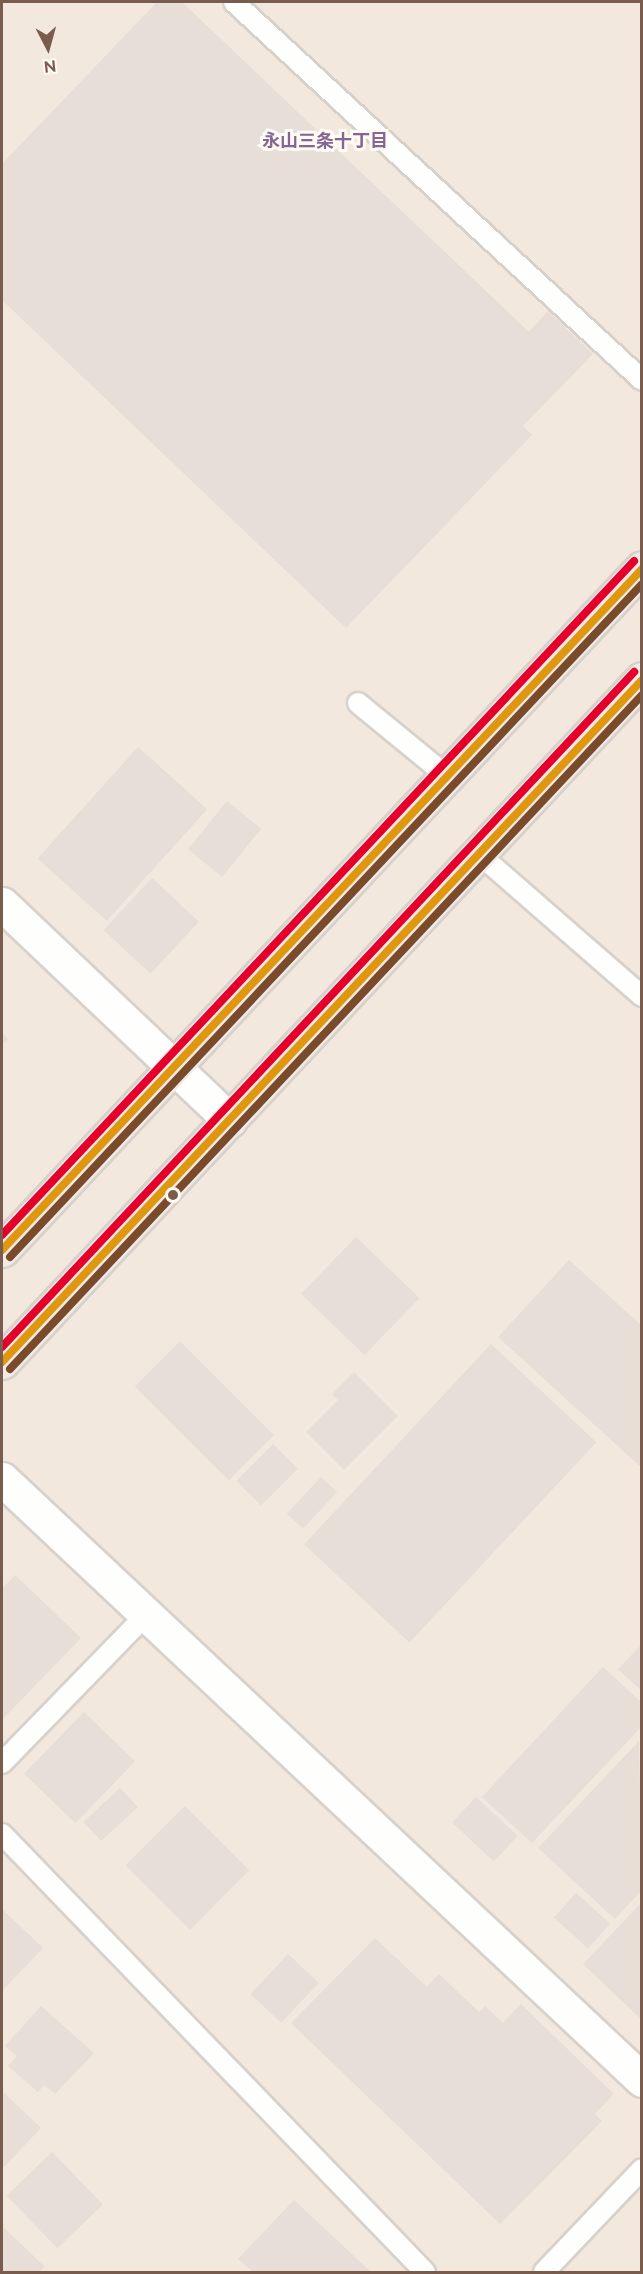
<!DOCTYPE html>
<meta charset="utf-8">
<style>
body{margin:0}
#map{position:relative;width:643px;height:2274px;overflow:hidden;background:#f9f5f0;font-family:Raleway,"Noto Sans JP",sans-serif}
div>[style]{position:absolute}
.residential>*{inset:0;background:#f2e8de;transform-origin:0 0}
.building>*{inset:0;background:#e6ded7;transform-origin:0 0}
.roads{filter:drop-shadow(2px 0 #d7d1cb) drop-shadow(-2px 0 #d7d1cb) drop-shadow(0 2px #d7d1cb) drop-shadow(0 -2px #d7d1cb)}
.lane>*{height:20px;margin:-10px;padding:0 10px;transform-origin:10px;border-radius:10px;background:#fefefd}
.street>*{height:33px;margin:-16.5px;padding:0 16.5px;transform-origin:16.5px;border-radius:16.5px;background:#fefefd}
.highway>*{height:33px;margin:-16.5px;padding:0 16.5px;transform-origin:16.5px;border-radius:16.5px;background:#f2eae7}
.bus-1>*{height:8px;margin:-4px;padding:0 4px;transform-origin:4px;border-radius:4px;background:#de970f}
.bus-2>*{height:8px;margin:-4px;padding:0 4px;transform-origin:4px;border-radius:4px;background:#7a4b2a}
.bus-3>*{height:8px;margin:-4px;padding:0 4px;transform-origin:4px;border-radius:4px;background:#e4002b}
.dots>*{width:16px;height:16px;translate:-50% -50%;box-sizing:border-box;border:3px solid #fffaf3;border-radius:50%}
span{translate:-50% -50%;white-space:nowrap;text-align:center;line-height:1.15;-webkit-text-stroke:6px #fffaf3;paint-order:stroke}
.neighbourhood-label{font-size:18px;color:#846695;font-weight:700}
.frame{position:absolute;inset:0;border:3px solid #7a5c4d;pointer-events:none}
.north{position:absolute;left:18px;top:18px;width:60px;height:60px;-webkit-text-stroke:4px #fffaf3;paint-order:stroke;rotate:174deg;font-size:16px;font-weight:700;line-height:24px;text-align:center;color:#7a5c4d}
.north::after{content:'';display:block;margin:auto;width:21px;height:27px;background:#7a5c4d;clip-path:polygon(50% 0,100% 100%,50% 72%,0 100%)}
</style>
<div id="map">
<div class="residential">
<i style="left:2px;top:2px;width:639px;height:2270px"></i>
</div>
<div class="building">
<i style="clip-path:polygon(157px 2px,182px 2px,529px 332px,548px 311px,593px 354px,523px 426px,532px 435px,346px 628px,2px 300px,2px 164px)"></i>
<i style="left:138px;top:747px;width:93px;height:150px;rotate:42deg"></i>
<i style="left:227px;top:801px;width:44px;height:62px;rotate:39deg"></i>
<i style="left:152px;top:878px;width:64px;height:71px;rotate:43deg"></i>
<i style="clip-path:polygon(2px 1033px,8px 1039px,2px 1045px)"></i>
<i style="left:356px;top:1237px;width:88px;height:79px;rotate:44deg"></i>
<i style="clip-path:polygon(569px 1260px,642px 1326px,642px 1468px,498px 1337px)"></i>
<i style="left:180px;top:1341px;width:133px;height:64px;rotate:45deg"></i>
<i style="left:491px;top:1344px;width:144px;height:274px;rotate:43deg"></i>
<i style="clip-path:polygon(354px 1372px,398px 1416px,344px 1470px,306px 1432px,338px 1400px,332px 1394px)"></i>
<i style="left:273px;top:1444px;width:35px;height:52px;rotate:45deg"></i>
<i style="left:321px;top:1477px;width:22px;height:50px;rotate:43deg"></i>
<i style="clip-path:polygon(15px 1575px,81px 1638px,2px 1720px,2px 1589px)"></i>
<i style="clip-path:polygon(642px 1644px,642px 1691px,618px 1669px)"></i>
<i style="clip-path:polygon(603px 1667px,642px 1703px,642px 1726px,532px 1843px,482px 1797px)"></i>
<i style="left:84px;top:1712px;width:71px;height:86px;rotate:44deg"></i>
<i style="clip-path:polygon(639px 1741px,642px 1890px,615px 1919px,538px 1848px)"></i>
<i style="left:120px;top:1788px;width:26px;height:50px;rotate:47deg"></i>
<i style="left:476px;top:1797px;width:57px;height:35px;rotate:43deg"></i>
<i style="left:185px;top:1806px;width:91px;height:84px;rotate:45deg"></i>
<i style="left:576px;top:1893px;width:46px;height:33px;rotate:42deg"></i>
<i style="clip-path:polygon(642px 1902px,642px 2020px,583px 1964px)"></i>
<i style="clip-path:polygon(2px 1909px,43px 1948px,2px 1991px)"></i>
<i style="clip-path:polygon(375px 1938px,427px 1987px,439px 1974px,479px 2012px,485px 2006px,503px 2023px,521px 2004px,614px 2094px,595px 2114px,602px 2121px,500px 2224px,291px 2023px)"></i>
<i style="left:288px;top:1954px;width:42px;height:55px;rotate:43deg"></i>
<i style="clip-path:polygon(41px 2006px,94px 2053px,55px 2094px,44px 2085px,38px 2092px,8px 2066px,17px 2056px,5px 2046px)"></i>
<i style="clip-path:polygon(2px 2091px,41px 2128px,2px 2169px)"></i>
<i style="left:52px;top:2152px;width:73px;height:63px;rotate:46deg"></i>
<i style="clip-path:polygon(294px 2200px,371px 2272px,253px 2272px,238px 2259px)"></i>
<i style="clip-path:polygon(2px 2226px,45px 2267px,39px 2272px,2px 2272px)"></i>
</div>
<div class="roads">
<div class="lane">
<i style="left:234px;top:2px;width:556px;rotate:42.81deg"></i>
<i style="left:358px;top:703px;width:115px;rotate:39.4deg"></i>
<i style="left:479px;top:854px;width:216px;rotate:41.1deg"></i>
<i style="left:2px;top:1763px;width:206px;rotate:-45.8deg"></i>
<i style="left:2px;top:1834px;width:609px;rotate:46deg"></i>
<i style="left:544px;top:2272px;width:142px;rotate:-46.4deg"></i>
</div>
<div class="street">
<i style="left:2px;top:904px;width:314px;rotate:43.5deg"></i>
<i style="left:2px;top:1479px;width:878px;rotate:43.2deg"></i>
</div>
<div class="highway">
<i style="left:2px;top:1250px;width:935px;rotate:-46.82deg"></i>
<i style="left:2px;top:1362px;width:936px;rotate:-46.86deg"></i>
</div>
</div>
<div class="bus-1">
<i style="left:2px;top:1250px;width:935px;rotate:-46.78deg"></i>
<i style="left:2px;top:1362px;width:935px;rotate:-46.82deg"></i>
</div>
<div class="bus-2">
<i style="left:10px;top:1257px;width:923px;rotate:-46.8deg"></i>
<i style="left:10px;top:1369px;width:924px;rotate:-46.84deg"></i>
</div>
<div class="bus-3">
<i style="left:2px;top:1235px;width:924px;rotate:-46.84deg"></i>
<i style="left:2px;top:1347px;width:925px;rotate:-46.88deg"></i>
</div>
<div class="dots">
<i style="left:173px;top:1195px;background:#7a5c4d"></i>
</div>
<div class="neighbourhood-label">
<span style="left:325px;top:141px">永山三条十丁目</span>
</div>
<div class="frame"></div>
<div class="north">N</div>
</div>
